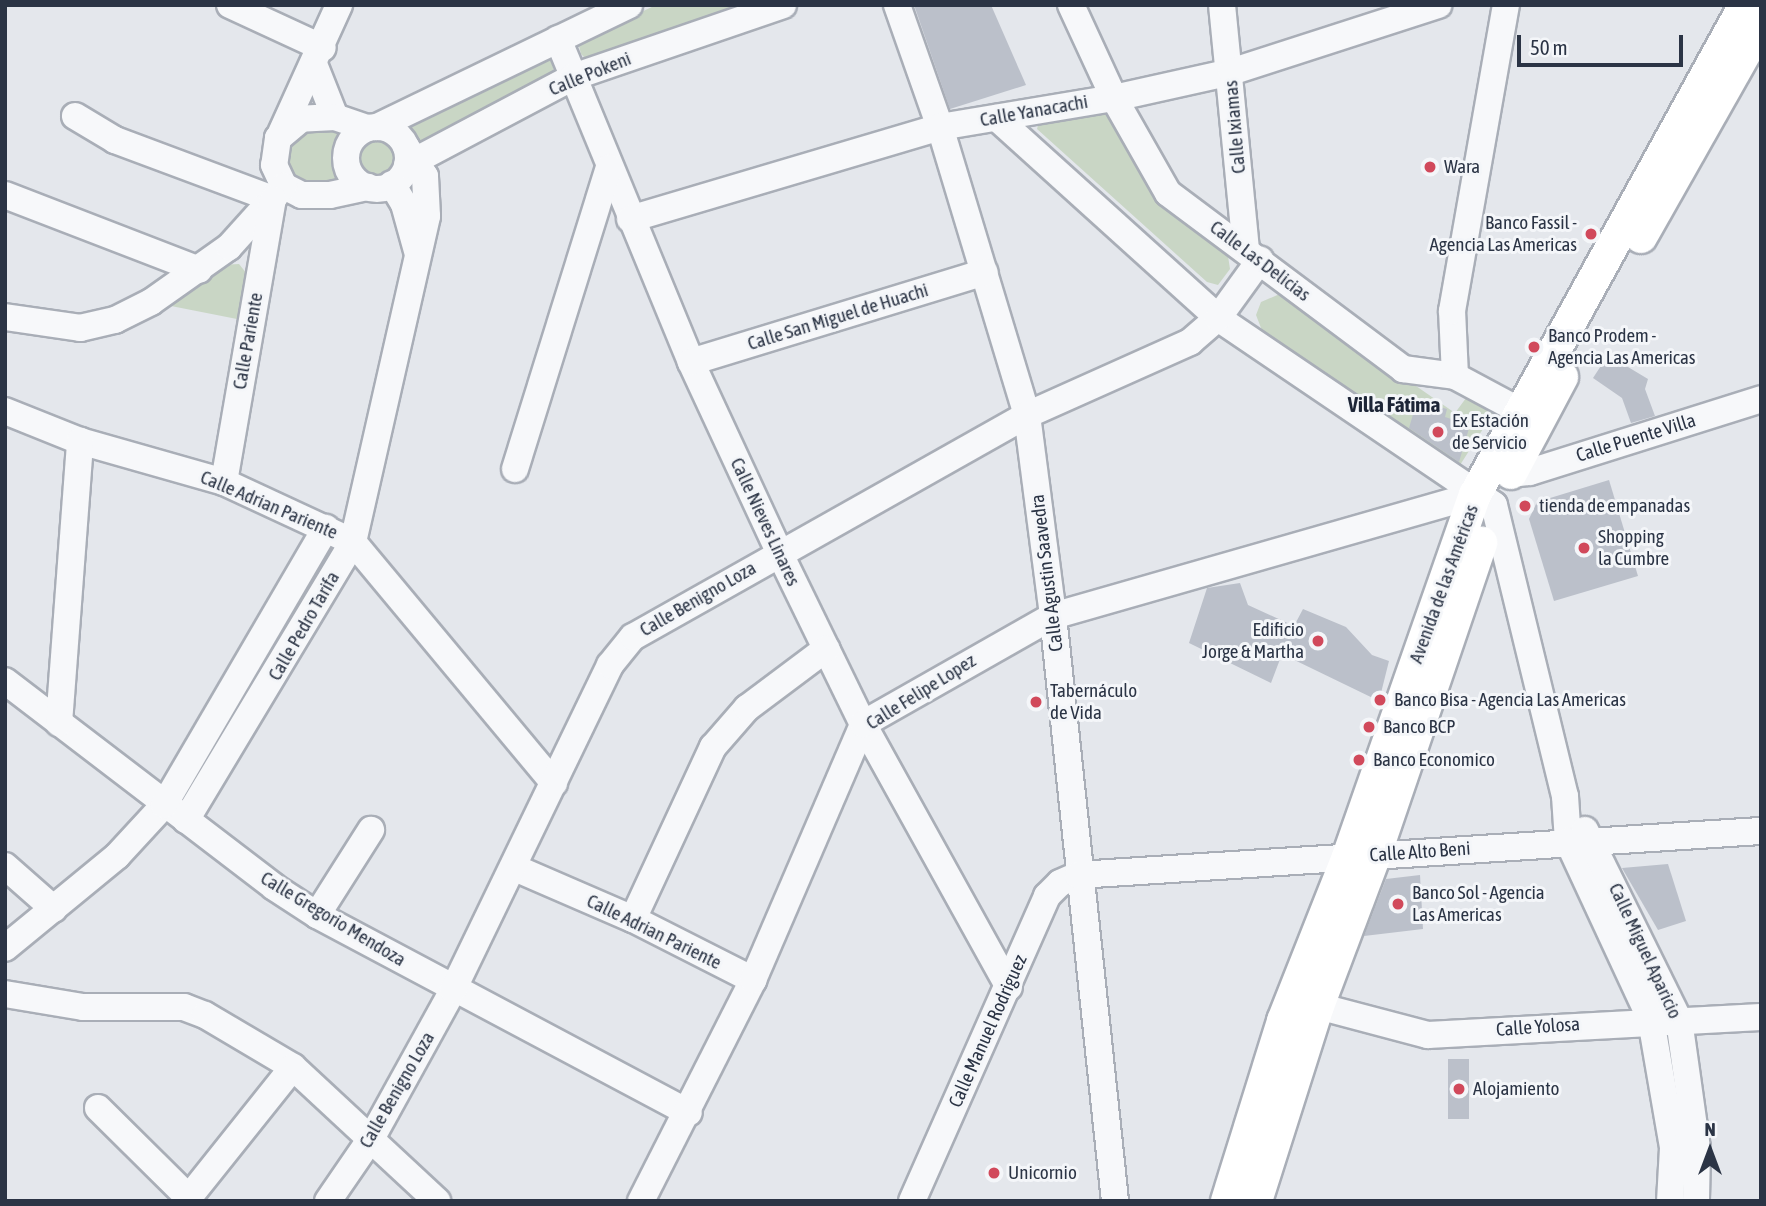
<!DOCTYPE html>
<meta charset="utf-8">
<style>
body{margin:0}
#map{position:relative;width:1766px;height:1206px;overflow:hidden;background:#e4e7ec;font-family:"Asap Condensed",sans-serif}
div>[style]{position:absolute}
.green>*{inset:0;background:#c9d6c5}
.round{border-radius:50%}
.building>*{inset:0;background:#bbc0ca;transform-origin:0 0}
.roads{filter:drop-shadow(2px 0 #a9aeb7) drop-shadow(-2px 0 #a9aeb7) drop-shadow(0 2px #a9aeb7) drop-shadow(0 -2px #a9aeb7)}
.minor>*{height:26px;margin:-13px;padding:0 13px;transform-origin:13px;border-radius:13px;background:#f7f8fa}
.minor>.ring{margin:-13px;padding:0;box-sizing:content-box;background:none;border:26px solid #f7f8fa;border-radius:50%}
.major>*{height:32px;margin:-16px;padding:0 16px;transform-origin:16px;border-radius:16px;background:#fff}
.dots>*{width:19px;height:19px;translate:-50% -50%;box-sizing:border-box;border:4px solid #f4f6f9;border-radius:50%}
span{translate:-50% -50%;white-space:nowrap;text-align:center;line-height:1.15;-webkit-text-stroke:6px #f4f6f9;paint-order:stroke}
.street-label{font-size:19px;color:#2b3445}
.poi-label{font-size:19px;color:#2b3445}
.left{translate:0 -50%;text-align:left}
.right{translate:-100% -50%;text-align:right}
.neighbourhood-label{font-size:21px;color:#1d2536;font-weight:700}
.frame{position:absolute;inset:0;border:7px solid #2b3445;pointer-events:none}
.north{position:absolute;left:1675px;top:1115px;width:70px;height:70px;-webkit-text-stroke:5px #f4f6f9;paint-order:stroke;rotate:0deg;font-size:19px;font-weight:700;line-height:28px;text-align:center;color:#2b3445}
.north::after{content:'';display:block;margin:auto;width:24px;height:32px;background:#2b3445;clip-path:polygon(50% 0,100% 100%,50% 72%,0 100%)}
.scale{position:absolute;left:1517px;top:35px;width:166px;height:32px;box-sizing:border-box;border:4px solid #2b3445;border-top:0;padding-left:9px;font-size:21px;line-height:24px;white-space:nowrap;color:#2b3445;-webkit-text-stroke:5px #f4f6f9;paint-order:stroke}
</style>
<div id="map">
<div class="green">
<i style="clip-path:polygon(656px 5px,744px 5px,586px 59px,581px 54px,578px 42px)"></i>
<i style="clip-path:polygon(551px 58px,554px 72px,547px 77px,414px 144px,402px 121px)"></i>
<i style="clip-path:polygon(1101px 107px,1110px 113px,1155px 200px,1228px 256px,1230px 269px,1218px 285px,1207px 282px,1037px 129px,1040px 118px)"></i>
<i style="clip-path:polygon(335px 130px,341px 137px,336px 150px,343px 178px,332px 185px,296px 178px,284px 161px,292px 132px)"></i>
<i class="round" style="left:360px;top:137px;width:38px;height:38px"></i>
<i style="clip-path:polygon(239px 264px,251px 279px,242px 320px,166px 305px,222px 265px)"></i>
<i style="clip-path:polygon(1282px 293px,1455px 413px,1469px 394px,1495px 410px,1455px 473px,1263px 333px,1256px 315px,1261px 302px)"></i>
</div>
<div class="building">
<i style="clip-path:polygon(914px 5px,991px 5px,1026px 85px,950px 109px)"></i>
<i style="clip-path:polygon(1608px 355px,1648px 379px,1645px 389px,1655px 416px,1631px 423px,1622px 398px,1593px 378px)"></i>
<i style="clip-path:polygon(1417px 401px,1447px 409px,1445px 417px,1470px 425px,1459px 462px,1409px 428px)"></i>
<i style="clip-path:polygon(1609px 480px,1638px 576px,1554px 601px,1529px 519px,1537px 502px)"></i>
<i style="clip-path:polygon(1240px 583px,1248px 605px,1294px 626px,1303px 609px,1346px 627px,1372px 655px,1389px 661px,1379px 701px,1282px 654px,1271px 683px,1189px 643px,1207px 588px)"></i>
<i style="clip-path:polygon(1668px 864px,1686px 921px,1658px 930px,1622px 868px)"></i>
<i style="clip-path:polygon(1420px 875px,1423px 929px,1364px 936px,1386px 879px)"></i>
<i style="left:1448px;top:1059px;width:21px;height:60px"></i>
</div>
<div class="roads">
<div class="minor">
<i style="left:230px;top:5px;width:102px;rotate:24.8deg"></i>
<i style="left:897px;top:5px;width:129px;rotate:70.6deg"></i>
<i style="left:940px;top:127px;width:301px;rotate:73.2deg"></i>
<i style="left:1027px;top:415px;width:203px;rotate:82.6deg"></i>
<i style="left:1053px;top:616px;width:588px;rotate:83.95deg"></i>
<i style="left:1071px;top:5px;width:102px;rotate:65.2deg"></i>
<i style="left:1114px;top:98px;width:109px;rotate:60.4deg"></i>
<i style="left:1168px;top:193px;width:294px;rotate:36.8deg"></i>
<i style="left:1403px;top:369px;width:52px;rotate:7.7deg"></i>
<i style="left:1455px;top:376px;width:93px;rotate:28.2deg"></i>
<i style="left:1222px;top:5px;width:246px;rotate:84.4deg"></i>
<i style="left:558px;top:39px;width:349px;rotate:67.6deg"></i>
<i style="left:691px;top:362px;width:209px;rotate:65.1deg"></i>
<i style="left:779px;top:552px;width:191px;rotate:64deg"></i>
<i style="left:863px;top:724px;width:301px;rotate:61deg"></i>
<i style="left:314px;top:64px;width:57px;rotate:68.4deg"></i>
<i style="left:75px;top:116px;width:47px;rotate:31deg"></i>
<i style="left:115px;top:140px;width:169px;rotate:20.5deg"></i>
<i style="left:997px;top:118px;width:298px;rotate:42.1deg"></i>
<i style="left:1218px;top:318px;width:333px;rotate:34.1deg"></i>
<i style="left:1494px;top:505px;width:300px;rotate:76.3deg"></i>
<i style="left:1565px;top:796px;width:45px;rotate:86.2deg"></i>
<i style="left:1568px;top:841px;width:197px;rotate:65.1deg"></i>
<i style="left:1651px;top:1020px;width:130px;rotate:80.2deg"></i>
<i style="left:1673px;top:1148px;width:53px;rotate:93.2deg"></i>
<i style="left:377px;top:127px;width:280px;rotate:-25.8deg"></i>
<i class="ring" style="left:346px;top:127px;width:36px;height:36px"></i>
<i style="left:367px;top:128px;width:34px;rotate:-161deg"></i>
<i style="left:335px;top:117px;width:34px;rotate:177deg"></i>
<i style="left:301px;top:119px;width:30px;rotate:140deg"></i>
<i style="left:278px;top:138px;width:27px;rotate:98deg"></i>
<i style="left:274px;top:165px;width:23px;rotate:65deg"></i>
<i style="left:284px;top:186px;width:20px;rotate:27deg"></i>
<i style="left:302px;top:195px;width:28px"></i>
<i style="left:330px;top:195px;width:39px;rotate:-12deg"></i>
<i style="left:281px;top:133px;width:141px;rotate:-65.6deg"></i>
<i style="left:407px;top:165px;width:188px;rotate:-27.9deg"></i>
<i style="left:573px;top:77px;width:222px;rotate:-18.9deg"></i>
<i style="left:392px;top:184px;width:23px;rotate:59deg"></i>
<i style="left:404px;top:204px;width:49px;rotate:74.5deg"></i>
<i style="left:5px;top:195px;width:208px;rotate:21.1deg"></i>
<i style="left:630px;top:219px;width:323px;rotate:-16.5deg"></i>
<i style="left:940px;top:127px;width:176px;rotate:-9.5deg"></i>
<i style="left:1114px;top:98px;width:120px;rotate:-12.5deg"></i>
<i style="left:1231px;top:72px;width:218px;rotate:-17.9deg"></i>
<i style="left:5px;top:317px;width:76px;rotate:8.3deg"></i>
<i style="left:80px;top:328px;width:36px;rotate:-13deg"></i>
<i style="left:115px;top:320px;width:40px;rotate:-26.6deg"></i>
<i style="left:151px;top:302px;width:95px;rotate:-35.2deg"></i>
<i style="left:229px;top:247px;width:82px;rotate:-48deg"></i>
<i style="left:691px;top:362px;width:307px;rotate:-17deg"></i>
<i style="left:1455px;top:376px;width:65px;rotate:-92.6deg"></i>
<i style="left:1452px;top:311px;width:311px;rotate:-80deg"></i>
<i style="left:5px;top:411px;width:81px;rotate:21.8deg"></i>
<i style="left:80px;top:441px;width:150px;rotate:15.9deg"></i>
<i style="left:224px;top:482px;width:142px;rotate:24.9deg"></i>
<i style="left:353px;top:542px;width:314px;rotate:50.2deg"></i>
<i style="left:515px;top:469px;width:316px;rotate:-72.7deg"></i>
<i style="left:1510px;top:474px;width:20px;rotate:-6deg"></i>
<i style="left:1530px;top:472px;width:242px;rotate:-17.5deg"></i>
<i style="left:224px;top:482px;width:287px;rotate:-80.2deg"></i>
<i style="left:5px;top:681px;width:339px;rotate:37.4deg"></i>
<i style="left:274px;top:887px;width:51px;rotate:33.1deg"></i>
<i style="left:317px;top:915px;width:421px;rotate:28deg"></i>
<i style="left:59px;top:723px;width:283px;rotate:-85.7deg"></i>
<i style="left:186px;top:820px;width:324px;rotate:-59deg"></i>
<i style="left:353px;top:542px;width:334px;rotate:-77.2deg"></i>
<i style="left:427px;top:216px;width:40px;rotate:-92.9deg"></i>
<i style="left:425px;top:176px;width:35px;rotate:-123deg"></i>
<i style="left:1585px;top:830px;width:212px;rotate:63.7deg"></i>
<i style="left:1679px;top:1020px;width:129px;rotate:82deg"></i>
<i style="left:1697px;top:1148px;width:53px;rotate:91.1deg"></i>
<i style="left:5px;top:866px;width:65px;rotate:41.3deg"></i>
<i style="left:515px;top:868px;width:129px;rotate:23.4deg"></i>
<i style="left:633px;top:919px;width:135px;rotate:26.9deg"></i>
<i style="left:317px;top:915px;width:101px;rotate:-57.6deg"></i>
<i style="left:633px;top:919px;width:190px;rotate:-65.1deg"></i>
<i style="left:713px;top:747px;width:52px;rotate:-48.9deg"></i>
<i style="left:747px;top:708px;width:99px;rotate:-36.8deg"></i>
<i style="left:5px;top:948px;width:145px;rotate:-39.4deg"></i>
<i style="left:117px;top:856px;width:69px;rotate:-47.3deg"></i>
<i style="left:164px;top:805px;width:321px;rotate:-59.7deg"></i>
<i style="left:5px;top:994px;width:79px;rotate:9.5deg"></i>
<i style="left:83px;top:1007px;width:101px"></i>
<i style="left:184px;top:1007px;width:22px;rotate:21deg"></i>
<i style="left:205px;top:1015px;width:102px;rotate:30.6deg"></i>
<i style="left:293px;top:1067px;width:197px;rotate:42.9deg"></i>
<i style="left:1318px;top:1006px;width:114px;rotate:14.8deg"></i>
<i style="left:1428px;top:1035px;width:333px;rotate:-3.1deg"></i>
<i style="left:98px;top:1108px;width:128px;rotate:44.7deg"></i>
<i style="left:186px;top:1201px;width:171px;rotate:-51.4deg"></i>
<i style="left:328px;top:1201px;width:78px;rotate:-55.5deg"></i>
<i style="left:372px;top:1137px;width:168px;rotate:-61.1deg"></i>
<i style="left:453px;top:990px;width:361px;rotate:-64.2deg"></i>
<i style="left:610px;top:665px;width:36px;rotate:-51deg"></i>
<i style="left:633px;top:637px;width:452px;rotate:-29.4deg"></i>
<i style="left:1027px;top:415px;width:179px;rotate:-24.1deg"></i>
<i style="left:1190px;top:342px;width:37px;rotate:-41deg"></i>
<i style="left:1218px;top:318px;width:72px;rotate:-54.1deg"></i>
<i style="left:641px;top:1201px;width:248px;rotate:-63.1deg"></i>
<i style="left:753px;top:980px;width:279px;rotate:-66.7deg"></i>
<i style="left:863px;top:724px;width:219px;rotate:-29.6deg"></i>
<i style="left:1053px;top:616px;width:439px;rotate:-16deg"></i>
<i style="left:912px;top:1201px;width:334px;rotate:-66.1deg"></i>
<i style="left:1047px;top:896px;width:18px;rotate:-45deg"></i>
<i style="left:1060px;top:883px;width:20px;rotate:-24deg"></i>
<i style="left:1078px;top:875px;width:684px;rotate:-3.69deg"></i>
</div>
<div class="major">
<i style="left:1641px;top:237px;width:244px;rotate:-60.5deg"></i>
<i style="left:1511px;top:473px;width:109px;rotate:-62deg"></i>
<i style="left:1227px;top:1201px;width:189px;rotate:-72.7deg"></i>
<i style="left:1283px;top:1021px;width:176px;rotate:-68.4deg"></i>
<i style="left:1348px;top:857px;width:384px;rotate:-70.7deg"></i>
<i style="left:1475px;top:495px;width:559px;rotate:-61.14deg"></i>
<i style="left:1256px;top:1201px;width:205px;rotate:-72.4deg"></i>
<i style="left:1318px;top:1006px;width:161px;rotate:-69.3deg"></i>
<i style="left:1375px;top:855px;width:330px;rotate:-71.2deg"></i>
</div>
</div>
<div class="dots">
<i style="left:1430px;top:167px;background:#d1495b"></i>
<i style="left:1591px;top:234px;background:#d1495b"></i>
<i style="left:1534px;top:347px;background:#d1495b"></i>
<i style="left:1438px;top:432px;background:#d1495b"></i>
<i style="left:1525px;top:506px;background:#d1495b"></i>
<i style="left:1584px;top:548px;background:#d1495b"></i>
<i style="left:1318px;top:641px;background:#d1495b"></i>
<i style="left:1380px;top:700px;background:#d1495b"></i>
<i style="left:1036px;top:702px;background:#d1495b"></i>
<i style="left:1369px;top:727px;background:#d1495b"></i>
<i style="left:1359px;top:760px;background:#d1495b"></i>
<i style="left:1398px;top:904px;background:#d1495b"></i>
<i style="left:1459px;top:1089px;background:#d1495b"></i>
<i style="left:994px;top:1173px;background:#d1495b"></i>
</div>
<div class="street-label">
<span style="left:590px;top:74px;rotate:-22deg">Calle Pokeni</span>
<span style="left:1034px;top:111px;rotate:-10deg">Calle Yanacachi</span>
<span style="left:1235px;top:127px;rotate:-95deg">Calle Ixiamas</span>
<span style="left:1260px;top:261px;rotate:37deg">Calle Las Delicias</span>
<span style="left:838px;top:317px;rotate:-17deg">Calle San Miguel de Huachi</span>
<span style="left:248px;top:341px;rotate:-80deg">Calle Pariente</span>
<span style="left:1636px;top:438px;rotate:-17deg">Calle Puente Villa</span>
<span style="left:269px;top:505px;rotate:23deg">Calle Adrian Pariente</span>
<span style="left:765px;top:522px;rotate:65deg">Calle Nieves Linares</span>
<span style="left:1047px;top:573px;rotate:-97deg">Calle Agustin Saavedra</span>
<span style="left:1444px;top:584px;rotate:-70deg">Avenida de las Américas</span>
<span style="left:698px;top:599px;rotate:-30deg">Calle Benigno Loza</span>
<span style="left:304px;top:626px;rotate:-60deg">Calle Pedro Tarifa</span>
<span style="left:921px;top:692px;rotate:-32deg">Calle Felipe Lopez</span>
<span style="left:1420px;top:852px;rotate:-4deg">Calle Alto Beni</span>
<span style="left:333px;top:919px;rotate:31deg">Calle Gregorio Mendoza</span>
<span style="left:654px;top:932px;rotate:26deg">Calle Adrian Pariente</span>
<span style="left:1645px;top:951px;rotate:65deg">Calle Miguel Aparicio</span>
<span style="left:1538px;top:1027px;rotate:-4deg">Calle Yolosa</span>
<span style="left:988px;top:1031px;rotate:-66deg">Calle Manuel Rodriguez</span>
<span style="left:397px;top:1090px;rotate:-60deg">Calle Benigno Loza</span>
</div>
<div class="poi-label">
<span class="left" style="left:1444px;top:167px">Wara</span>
<span class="right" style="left:1577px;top:234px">Banco Fassil -<br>Agencia Las Americas</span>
<span class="left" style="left:1548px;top:347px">Banco Prodem -<br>Agencia Las Americas</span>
<span class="left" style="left:1452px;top:432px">Ex Estación<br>de Servicio</span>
<span class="left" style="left:1539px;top:506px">tienda de empanadas</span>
<span class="left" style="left:1598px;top:548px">Shopping<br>la Cumbre</span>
<span class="right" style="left:1304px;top:641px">Edificio<br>Jorge &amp; Martha</span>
<span class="left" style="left:1050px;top:702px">Tabernáculo<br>de Vida</span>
<span class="left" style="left:1394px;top:700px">Banco Bisa - Agencia Las Americas</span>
<span class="left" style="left:1383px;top:727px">Banco BCP</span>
<span class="left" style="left:1373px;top:760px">Banco Economico</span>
<span class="left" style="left:1412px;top:904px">Banco Sol - Agencia<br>Las Americas</span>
<span class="left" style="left:1473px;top:1089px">Alojamiento</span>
<span class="left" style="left:1008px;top:1173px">Unicornio</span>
</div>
<div class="neighbourhood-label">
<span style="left:1394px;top:404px">Villa Fátima</span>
</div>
<div class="frame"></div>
<div class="north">N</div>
<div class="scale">50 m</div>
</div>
